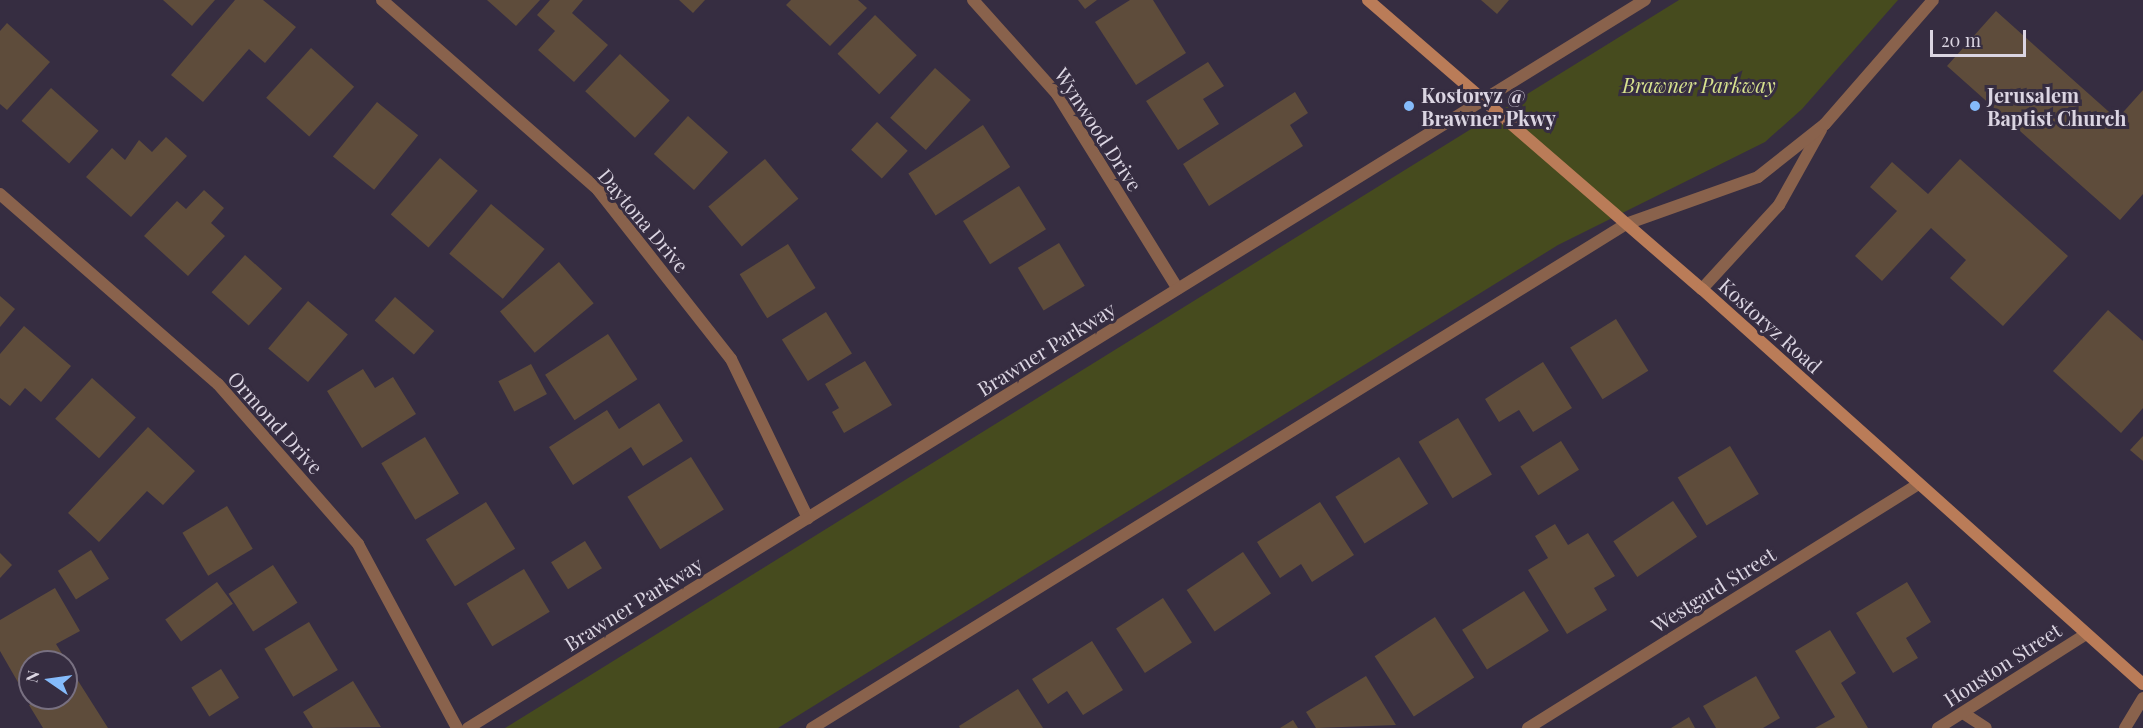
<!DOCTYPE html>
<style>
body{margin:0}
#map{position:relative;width:2143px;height:728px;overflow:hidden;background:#362d41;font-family:"Playfair Display",serif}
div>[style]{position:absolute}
.green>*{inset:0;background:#464b1e}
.building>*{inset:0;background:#5e4c3b;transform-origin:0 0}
.service>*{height:12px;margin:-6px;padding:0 6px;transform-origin:6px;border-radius:6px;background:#89624c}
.minor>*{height:12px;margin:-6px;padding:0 6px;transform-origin:6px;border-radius:6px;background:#89624c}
.tertiary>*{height:12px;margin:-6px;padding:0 6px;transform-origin:6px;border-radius:6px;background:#89624c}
.secondary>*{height:12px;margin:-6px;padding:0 6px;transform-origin:6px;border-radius:6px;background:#ba7c58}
.dots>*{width:16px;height:16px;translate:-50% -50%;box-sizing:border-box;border:3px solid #362d41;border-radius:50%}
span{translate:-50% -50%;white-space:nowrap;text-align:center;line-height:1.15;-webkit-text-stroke:6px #362d41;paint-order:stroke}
.park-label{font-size:20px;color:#d8e38f;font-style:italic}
.poi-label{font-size:20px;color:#dbd5e2;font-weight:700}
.left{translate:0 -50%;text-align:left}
.street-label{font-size:20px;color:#dbd5e2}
.north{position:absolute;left:18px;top:650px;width:60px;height:60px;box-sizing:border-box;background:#362d41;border:2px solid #787081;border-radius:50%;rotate:283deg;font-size:16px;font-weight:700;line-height:24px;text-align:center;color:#dbd5e2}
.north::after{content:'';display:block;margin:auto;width:21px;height:27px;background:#85bbfb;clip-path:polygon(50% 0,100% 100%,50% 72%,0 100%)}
.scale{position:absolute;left:1930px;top:30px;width:96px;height:27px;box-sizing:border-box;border:3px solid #dbd5e2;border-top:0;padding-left:8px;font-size:18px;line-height:21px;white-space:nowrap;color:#dbd5e2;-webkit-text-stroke:4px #362d41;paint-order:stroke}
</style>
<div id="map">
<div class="green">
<i style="clip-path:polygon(1679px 0,1898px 0,1802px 109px,1765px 142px,1558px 245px,778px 728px,505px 728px)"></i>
</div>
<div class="building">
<i style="clip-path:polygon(163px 0,215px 0,192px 26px)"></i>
<i style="clip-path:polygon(235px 0,263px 0,296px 27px,265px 63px,249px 49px,203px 102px,171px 75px)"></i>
<i style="clip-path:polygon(487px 0,540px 0,516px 26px)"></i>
<i style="clip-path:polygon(550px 0,583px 0,572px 13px,608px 45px,574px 82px,538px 50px,555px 31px,537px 15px)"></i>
<i style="clip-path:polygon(679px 0,705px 0,693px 13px)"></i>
<i style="clip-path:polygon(791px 0,858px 0,867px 8px,830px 46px,786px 5px)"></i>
<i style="clip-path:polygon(1078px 0,1097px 0,1085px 9px)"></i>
<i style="clip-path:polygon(1130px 0,1153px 0,1186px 53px,1136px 85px,1095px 22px)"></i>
<i style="clip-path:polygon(1481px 0,1509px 0,1497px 14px)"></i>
<i style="clip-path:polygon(1996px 11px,2117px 119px,2143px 90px,2143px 194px,2120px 220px,1947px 66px)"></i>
<i style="left:875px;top:15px;width:58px;height:54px;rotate:44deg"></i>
<i style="clip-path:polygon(7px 23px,50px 62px,7px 110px,0 104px,0 31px)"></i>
<i style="left:311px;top:48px;width:58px;height:67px;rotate:42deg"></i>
<i style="left:620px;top:54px;width:68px;height:51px;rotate:43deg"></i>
<i style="clip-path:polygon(1208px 62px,1224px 86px,1203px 99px,1219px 124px,1178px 150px,1146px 101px)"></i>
<i style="left:935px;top:68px;width:48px;height:67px;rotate:42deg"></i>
<i style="left:51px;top:88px;width:64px;height:44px;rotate:42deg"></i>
<i style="clip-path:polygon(1295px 92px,1308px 113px,1290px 125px,1303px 146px,1209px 206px,1183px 164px)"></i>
<i style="left:377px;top:102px;width:53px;height:70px;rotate:39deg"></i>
<i style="left:688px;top:116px;width:54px;height:51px;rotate:42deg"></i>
<i style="left:877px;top:122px;width:42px;height:38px;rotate:43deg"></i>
<i style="left:983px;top:125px;width:50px;height:89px;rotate:57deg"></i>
<i style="clip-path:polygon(166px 137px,187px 156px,131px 217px,86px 177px,112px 148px,125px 160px,139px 140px,152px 152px)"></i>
<i style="left:440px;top:158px;width:50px;height:75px;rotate:41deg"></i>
<i style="left:765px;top:159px;width:52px;height:74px;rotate:50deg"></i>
<i style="clip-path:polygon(1960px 159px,2068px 256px,2003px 326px,1950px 278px,1966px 260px,1931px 228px,1882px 281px,1855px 256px,1897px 211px,1870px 187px,1892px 162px,1928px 194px)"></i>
<i style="left:1019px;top:186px;width:51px;height:66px;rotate:58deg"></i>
<i style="clip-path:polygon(204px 190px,224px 208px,211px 223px,225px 236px,188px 276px,144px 236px,177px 201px,186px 209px)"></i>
<i style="left:491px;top:204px;width:70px;height:65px;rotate:40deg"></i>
<i style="left:1059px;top:243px;width:50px;height:48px;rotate:59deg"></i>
<i style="left:788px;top:244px;width:52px;height:57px;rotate:58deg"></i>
<i style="left:245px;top:255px;width:50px;height:50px;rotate:42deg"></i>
<i style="left:559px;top:262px;width:54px;height:77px;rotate:50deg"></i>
<i style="clip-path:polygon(0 296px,15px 309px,0 327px)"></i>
<i style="left:395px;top:297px;width:52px;height:31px;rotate:41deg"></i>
<i style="left:308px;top:301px;width:52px;height:62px;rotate:40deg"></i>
<i style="clip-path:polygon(2108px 310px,2143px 341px,2143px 408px,2121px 433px,2053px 371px)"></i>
<i style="left:826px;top:312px;width:49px;height:52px;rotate:58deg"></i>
<i style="left:1616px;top:319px;width:61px;height:54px;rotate:58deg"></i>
<i style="clip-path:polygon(24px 326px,71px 366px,41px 402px,25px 388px,10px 406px,0 398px,0 354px)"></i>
<i style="left:608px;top:334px;width:54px;height:75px;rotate:57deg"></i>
<i style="clip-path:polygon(865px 361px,892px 405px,844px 433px,832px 412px,839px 408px,825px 384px)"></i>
<i style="clip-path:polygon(1543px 362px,1572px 408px,1533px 432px,1519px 410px,1499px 422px,1485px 399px)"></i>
<i style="left:531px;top:364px;width:34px;height:37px;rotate:62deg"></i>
<i style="clip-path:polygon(363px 369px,375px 388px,393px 377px,416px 414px,362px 448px,327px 391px)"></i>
<i style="left:92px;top:378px;width:59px;height:55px;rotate:42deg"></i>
<i style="clip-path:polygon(659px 403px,683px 441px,643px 466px,631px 447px,573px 485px,549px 447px,607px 410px,619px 429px)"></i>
<i style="left:1458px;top:418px;width:66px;height:46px;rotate:59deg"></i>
<i style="clip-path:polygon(148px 427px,195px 471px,163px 505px,147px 491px,99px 542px,68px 513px)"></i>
<i style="clip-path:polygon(2143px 436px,2143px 461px,2130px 450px)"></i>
<i style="left:425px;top:437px;width:66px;height:51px;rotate:59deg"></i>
<i style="left:1561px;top:441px;width:34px;height:48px;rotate:58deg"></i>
<i style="left:1730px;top:446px;width:56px;height:61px;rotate:59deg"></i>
<i style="left:691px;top:457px;width:62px;height:75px;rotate:58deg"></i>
<i style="left:1399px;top:457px;width:55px;height:75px;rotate:58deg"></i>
<i style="left:1673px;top:501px;width:43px;height:72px;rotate:56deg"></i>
<i style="left:486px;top:502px;width:55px;height:71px;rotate:58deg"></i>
<i style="clip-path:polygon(1320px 502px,1354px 555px,1312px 582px,1301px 564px,1280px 578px,1257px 542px)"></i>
<i style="left:227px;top:506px;width:50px;height:52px;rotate:59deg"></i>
<i style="clip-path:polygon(1555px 524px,1568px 545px,1588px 533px,1615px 576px,1594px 588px,1607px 610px,1567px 634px,1528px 570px,1548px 558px,1535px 536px)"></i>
<i style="left:585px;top:541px;width:32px;height:40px;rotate:58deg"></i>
<i style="left:91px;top:550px;width:34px;height:39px;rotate:58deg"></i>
<i style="left:1243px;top:552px;width:50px;height:68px;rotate:56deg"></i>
<i style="clip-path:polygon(0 553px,12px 565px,0 578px)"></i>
<i style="left:273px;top:565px;width:45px;height:53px;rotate:57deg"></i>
<i style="left:524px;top:569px;width:50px;height:67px;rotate:59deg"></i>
<i style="left:217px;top:582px;width:27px;height:64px;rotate:54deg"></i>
<i style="clip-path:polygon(1907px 582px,1931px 622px,1906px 638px,1918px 658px,1893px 673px,1856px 613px)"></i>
<i style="clip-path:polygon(55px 588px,80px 631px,56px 644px,69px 665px,66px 667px,66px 662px,30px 662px,30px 687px,23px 691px,0 651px,0 620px)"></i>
<i style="left:1524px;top:591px;width:47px;height:73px;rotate:58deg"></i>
<i style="left:1163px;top:598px;width:53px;height:56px;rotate:57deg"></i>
<i style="left:1435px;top:617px;width:72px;height:72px;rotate:57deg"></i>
<i style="left:309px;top:622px;width:56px;height:52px;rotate:59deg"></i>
<i style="clip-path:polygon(1830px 630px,1856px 673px,1841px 683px,1868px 728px,1815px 728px,1835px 717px,1795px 651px)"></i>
<i style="clip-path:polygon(1092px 641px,1123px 690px,1083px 715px,1067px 691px,1048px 704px,1032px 679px)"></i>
<i style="left:221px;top:669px;width:34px;height:35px;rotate:58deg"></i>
<i style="clip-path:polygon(75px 676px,108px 728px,43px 728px,29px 705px,40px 698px,66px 698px,66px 682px)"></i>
<i style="clip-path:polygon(1366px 676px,1396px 725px,1316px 728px,1306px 712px)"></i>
<i style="clip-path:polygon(1756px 676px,1780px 718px,1763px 728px,1716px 728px,1703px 706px)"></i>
<i style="clip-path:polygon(353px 681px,381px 727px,313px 728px,303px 712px)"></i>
<i style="clip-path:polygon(1018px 689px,1043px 728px,960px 728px,959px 726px)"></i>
<i style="clip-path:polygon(1689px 717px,1695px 728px,1671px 728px)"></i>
<i style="clip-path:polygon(1293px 720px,1298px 728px,1280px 728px)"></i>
</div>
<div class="service">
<i style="left:1963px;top:713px;width:27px;rotate:33deg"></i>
<i style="left:2125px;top:728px;width:35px;rotate:-59deg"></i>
</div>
<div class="minor">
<i style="left:382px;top:0;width:288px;rotate:41.3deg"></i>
<i style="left:598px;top:190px;width:215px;rotate:51.8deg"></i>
<i style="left:731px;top:359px;width:177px;rotate:64.2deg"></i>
<i style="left:973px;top:0;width:126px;rotate:48.2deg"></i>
<i style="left:1057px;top:94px;width:229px;rotate:58.2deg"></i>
<i style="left:0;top:194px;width:289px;rotate:41.1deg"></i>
<i style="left:218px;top:384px;width:213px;rotate:48.8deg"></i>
<i style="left:358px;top:544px;width:209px;rotate:61.7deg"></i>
<i style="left:1528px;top:728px;width:460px;rotate:-32deg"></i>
<i style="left:1938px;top:728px;width:175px;rotate:-32.4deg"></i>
</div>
<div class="tertiary">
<i style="left:1702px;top:289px;width:114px;rotate:-47.5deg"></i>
<i style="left:1779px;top:205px;width:86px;rotate:-60.8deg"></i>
<i style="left:468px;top:728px;width:1384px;rotate:-31.74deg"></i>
<i style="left:812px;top:728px;width:957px;rotate:-31.76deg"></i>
<i style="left:1626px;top:224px;width:140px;rotate:-19.6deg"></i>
<i style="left:1758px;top:177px;width:85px;rotate:-38.3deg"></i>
<i style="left:1825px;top:124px;width:164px;rotate:-48.9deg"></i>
</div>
<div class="secondary">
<i style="left:1368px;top:0;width:442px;rotate:40.9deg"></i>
<i style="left:1702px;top:289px;width:592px;rotate:41.85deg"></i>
</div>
<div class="dots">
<i style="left:1409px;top:106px;background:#85bbfb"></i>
<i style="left:1975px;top:106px;background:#85bbfb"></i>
</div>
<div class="park-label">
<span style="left:1699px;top:84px">Brawner Parkway</span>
</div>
<div class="poi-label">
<span class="left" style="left:1421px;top:106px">Kostoryz @<br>Brawner Pkwy</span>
<span class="left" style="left:1987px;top:106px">Jerusalem<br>Baptist Church</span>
</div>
<div class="street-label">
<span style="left:1099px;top:129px;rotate:57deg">Wynwood Drive</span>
<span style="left:644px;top:220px;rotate:50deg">Daytona Drive</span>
<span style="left:1771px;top:325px;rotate:42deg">Kostoryz Road</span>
<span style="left:1046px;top:348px;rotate:-32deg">Brawner Parkway</span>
<span style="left:276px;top:422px;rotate:48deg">Ormond Drive</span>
<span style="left:1713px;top:589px;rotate:-32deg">Westgard Street</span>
<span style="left:633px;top:603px;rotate:-32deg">Brawner Parkway</span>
<span style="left:2002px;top:664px;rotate:-33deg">Houston Street</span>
</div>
<div class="north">N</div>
<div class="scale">20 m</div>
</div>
